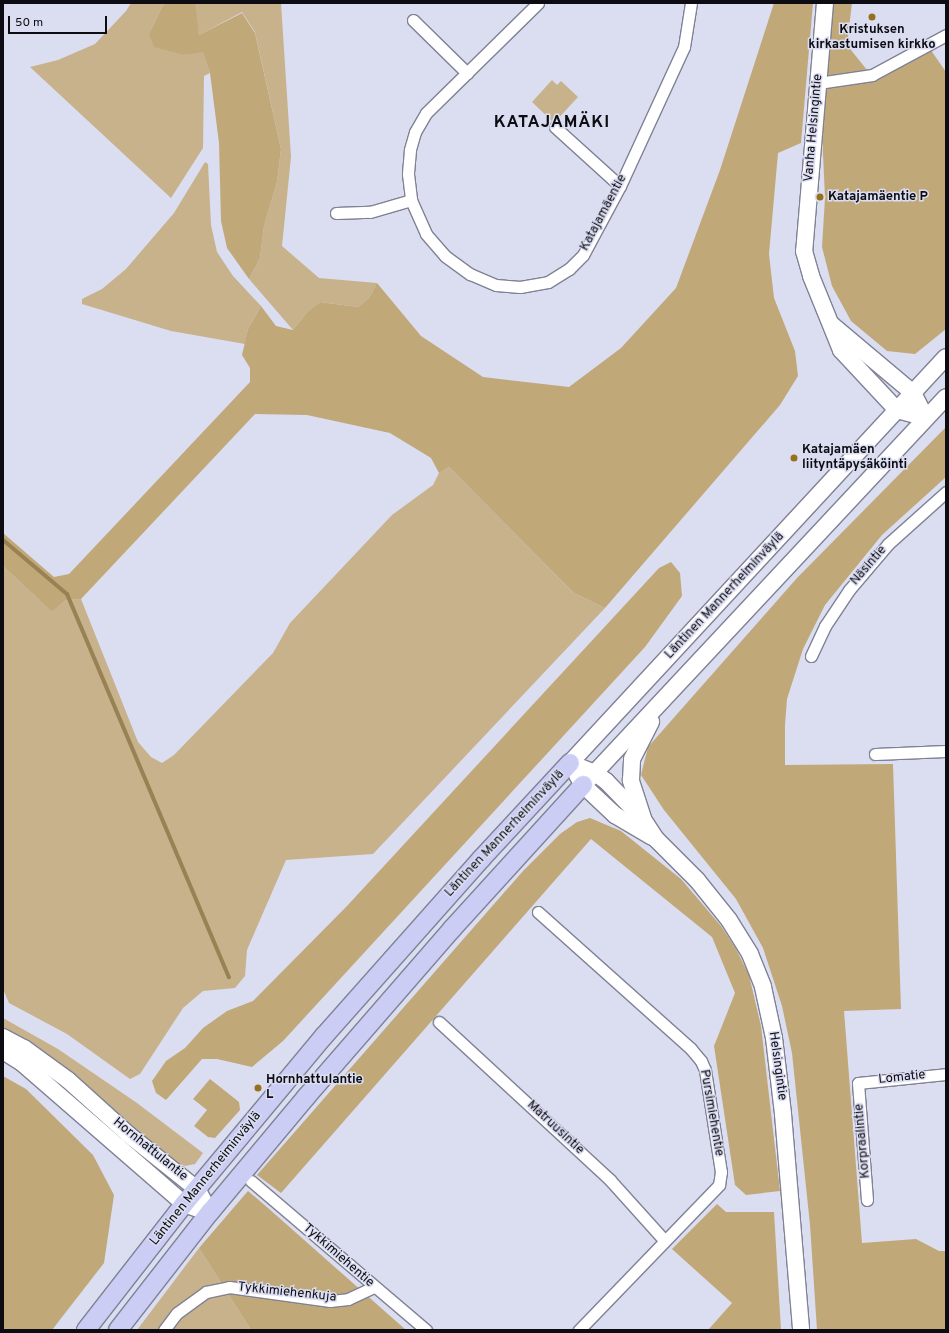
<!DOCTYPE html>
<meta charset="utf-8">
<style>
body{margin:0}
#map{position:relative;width:949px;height:1333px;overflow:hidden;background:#dbddf1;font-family:Overpass,sans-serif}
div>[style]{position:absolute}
.green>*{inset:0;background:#c7b28b}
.forest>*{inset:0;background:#c0a879}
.stream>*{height:4px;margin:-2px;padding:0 2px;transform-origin:2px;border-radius:2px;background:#988153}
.roads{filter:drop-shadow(1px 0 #808294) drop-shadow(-1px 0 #808294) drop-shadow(0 1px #808294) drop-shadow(0 -1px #808294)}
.street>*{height:11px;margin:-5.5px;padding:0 5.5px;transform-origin:5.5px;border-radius:5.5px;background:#fff}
.secondary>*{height:16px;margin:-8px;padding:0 8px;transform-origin:8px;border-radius:8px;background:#fff}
.primary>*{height:18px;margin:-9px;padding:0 9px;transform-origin:9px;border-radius:9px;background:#cbcdf5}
.dots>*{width:11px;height:11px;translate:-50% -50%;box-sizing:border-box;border:2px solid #dbddf1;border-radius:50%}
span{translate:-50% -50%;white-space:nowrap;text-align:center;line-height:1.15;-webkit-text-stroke:3px #dbddf1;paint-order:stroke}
.poi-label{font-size:13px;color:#0c0c12;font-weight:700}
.left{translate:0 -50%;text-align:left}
.street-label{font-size:13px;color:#0c0c12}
.district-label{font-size:17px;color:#0c0c12;font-weight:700;letter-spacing:1px}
.frame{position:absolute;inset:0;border:4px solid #0c0c12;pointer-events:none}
.scale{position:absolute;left:8px;top:16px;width:99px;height:18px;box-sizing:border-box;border:2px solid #0c0c12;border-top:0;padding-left:5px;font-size:12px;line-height:14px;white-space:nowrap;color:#0c0c12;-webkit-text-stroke:3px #dbddf1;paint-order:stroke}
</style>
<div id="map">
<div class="green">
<i style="clip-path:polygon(131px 3px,164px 3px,149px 34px,185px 55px,203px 51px,210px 73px,204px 76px,203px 148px,171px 198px,30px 67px,58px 60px,95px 44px,126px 11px)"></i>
<i style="clip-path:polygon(195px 3px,281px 3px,291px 157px,282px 246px,319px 278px,377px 283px,369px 298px,358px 307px,320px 302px,308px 311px,293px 330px,249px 279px,260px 258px,264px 226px,277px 182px,281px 149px,255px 32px,242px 12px,199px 35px,195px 17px)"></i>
<i style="clip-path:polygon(552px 80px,557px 85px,561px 81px,578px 97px,554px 123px,532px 102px)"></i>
<i style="clip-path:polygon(205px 162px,208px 164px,211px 225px,217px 252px,233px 276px,261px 306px,248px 329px,245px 344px,171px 331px,82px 304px,82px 299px,102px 289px,126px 269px,174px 213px)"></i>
<i style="clip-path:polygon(449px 467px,574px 593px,605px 608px,373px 854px,286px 860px,247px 950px,245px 976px,235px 988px,203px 991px,183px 1008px,140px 1074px,130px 1079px,67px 1034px,9px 1003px,3px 989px,3px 566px,52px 612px,66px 600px,81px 599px,138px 742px,151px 757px,162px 763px,174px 755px,273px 653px,290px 623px,392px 515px,433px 485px,439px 473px)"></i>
<i style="clip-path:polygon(3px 1018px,58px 1049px,137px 1103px,203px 1153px,195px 1164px,185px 1166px,174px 1162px,68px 1070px,3px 1029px)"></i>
<i style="clip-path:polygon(199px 1248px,251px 1330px,137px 1330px)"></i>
</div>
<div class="forest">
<i style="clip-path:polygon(164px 3px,195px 3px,199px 35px,242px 13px,255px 33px,281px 149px,277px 182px,264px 226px,260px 258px,249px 279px,227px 248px,221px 221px,219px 143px,210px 73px,203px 52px,185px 55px,154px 47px,149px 34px)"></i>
<i style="clip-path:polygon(774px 3px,813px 3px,801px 143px,778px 153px,769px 254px,774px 298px,795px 351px,798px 376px,780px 405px,605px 608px,574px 593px,449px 467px,439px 473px,431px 458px,390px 433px,307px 415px,255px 414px,81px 599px,66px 600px,52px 612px,3px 566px,3px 533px,54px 577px,69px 574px,250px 382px,250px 368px,242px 355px,248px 329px,261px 306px,276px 326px,293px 330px,308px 311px,320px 302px,358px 307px,369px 298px,377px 283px,421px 336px,483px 377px,569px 387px,621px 348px,676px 288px,720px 170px)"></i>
<i style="clip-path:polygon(833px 3px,852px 3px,847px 45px,871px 75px,928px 46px,946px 72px,946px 329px,915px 354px,887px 351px,851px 321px,832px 286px,822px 247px,825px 198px,821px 109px)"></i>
<i style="clip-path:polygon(946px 427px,946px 477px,882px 535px,825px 605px,803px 649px,787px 699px,785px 725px,785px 765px,893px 764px,901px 1009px,844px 1011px,862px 1243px,916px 1239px,939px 1251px,946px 1251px,946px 1330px,817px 1330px,810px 1225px,792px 1053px,782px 1006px,763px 948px,736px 899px,664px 810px,641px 775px,648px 747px,797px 578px)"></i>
<i style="clip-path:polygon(671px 562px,680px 573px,682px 596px,645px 647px,283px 1041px,252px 1067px,217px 1059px,202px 1059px,166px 1100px,156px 1093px,152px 1081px,166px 1061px,185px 1048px,203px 1028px,227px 1011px,253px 1001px,347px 906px,659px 568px)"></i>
<i style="clip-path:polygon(590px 818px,621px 831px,681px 879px,721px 926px,736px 949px,749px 975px,761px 1026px,780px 1191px,746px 1195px,735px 1185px,714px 1046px,735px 993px,712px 937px,591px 839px,281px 1193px,257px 1175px,523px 871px,560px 834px,577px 822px)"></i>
<i style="clip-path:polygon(3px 1076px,26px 1089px,93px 1155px,114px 1195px,104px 1263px,52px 1330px,3px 1330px)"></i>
<i style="clip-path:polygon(210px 1079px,239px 1102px,240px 1110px,215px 1138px,208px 1137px,194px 1126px,207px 1110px,193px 1099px)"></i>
<i style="clip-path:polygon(248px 1191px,268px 1208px,406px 1330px,251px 1330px,199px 1248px)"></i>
<i style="clip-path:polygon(717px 1204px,726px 1212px,774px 1212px,781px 1330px,708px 1330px,732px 1303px,672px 1249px)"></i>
</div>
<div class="stream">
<i style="left:3px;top:540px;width:84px;rotate:40.2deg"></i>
<i style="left:67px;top:594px;width:416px;rotate:67.1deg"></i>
</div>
<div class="roads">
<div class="street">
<i style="left:538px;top:3px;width:157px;rotate:135.5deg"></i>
<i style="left:426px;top:113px;width:22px;rotate:120deg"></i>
<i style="left:415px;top:132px;width:19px;rotate:106deg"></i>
<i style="left:410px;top:150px;width:24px;rotate:95deg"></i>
<i style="left:408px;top:174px;width:26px;rotate:83deg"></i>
<i style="left:411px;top:200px;width:37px;rotate:66deg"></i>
<i style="left:426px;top:234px;width:29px;rotate:49deg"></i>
<i style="left:445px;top:256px;width:31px;rotate:36deg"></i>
<i style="left:470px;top:274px;width:28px;rotate:23deg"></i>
<i style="left:496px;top:285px;width:24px;rotate:5deg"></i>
<i style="left:520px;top:287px;width:28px;rotate:-10deg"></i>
<i style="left:548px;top:282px;width:25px;rotate:-32deg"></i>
<i style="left:569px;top:269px;width:20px;rotate:-45deg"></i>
<i style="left:583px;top:255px;width:78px;rotate:-61.8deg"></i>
<i style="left:620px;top:186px;width:153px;rotate:-65.3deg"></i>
<i style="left:684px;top:47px;width:45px;rotate:-81deg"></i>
<i style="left:413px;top:20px;width:76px;rotate:44.5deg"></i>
<i style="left:818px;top:83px;width:55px;rotate:-8.4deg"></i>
<i style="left:872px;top:75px;width:84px;rotate:-28.4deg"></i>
<i style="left:555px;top:127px;width:88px;rotate:42.2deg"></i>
<i style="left:336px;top:213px;width:34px;rotate:-2deg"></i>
<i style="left:370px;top:212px;width:43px;rotate:-16.3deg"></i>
<i style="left:811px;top:656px;width:33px;rotate:-65deg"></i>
<i style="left:825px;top:626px;width:43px;rotate:-56.3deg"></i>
<i style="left:849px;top:590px;width:60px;rotate:-49.7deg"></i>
<i style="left:888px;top:544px;width:78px;rotate:-41.9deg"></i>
<i style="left:875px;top:754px;width:71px;rotate:-2.4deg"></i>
<i style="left:538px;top:912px;width:205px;rotate:41.8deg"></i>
<i style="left:691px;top:1049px;width:16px;rotate:50deg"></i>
<i style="left:701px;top:1061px;width:10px;rotate:66deg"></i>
<i style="left:705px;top:1070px;width:103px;rotate:81.1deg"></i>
<i style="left:721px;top:1172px;width:13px;rotate:99deg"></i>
<i style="left:719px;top:1185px;width:202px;rotate:134deg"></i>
<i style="left:439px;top:1022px;width:233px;rotate:42.7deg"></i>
<i style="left:610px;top:1180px;width:81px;rotate:48deg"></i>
<i style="left:251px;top:1181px;width:230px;rotate:40.4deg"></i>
<i style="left:867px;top:1200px;width:117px;rotate:-94.4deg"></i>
<i style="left:858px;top:1083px;width:88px;rotate:-5.8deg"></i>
<i style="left:164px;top:1330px;width:21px;rotate:-53deg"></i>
<i style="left:177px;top:1313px;width:36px;rotate:-36deg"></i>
<i style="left:206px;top:1292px;width:24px;rotate:-12deg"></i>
<i style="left:229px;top:1287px;width:102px;rotate:7.9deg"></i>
<i style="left:330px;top:1301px;width:18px;rotate:-6deg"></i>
<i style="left:348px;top:1299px;width:29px;rotate:-25deg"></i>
</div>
<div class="secondary">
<i style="left:825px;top:3px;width:249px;rotate:94.8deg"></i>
<i style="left:804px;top:251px;width:26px;rotate:74deg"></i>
<i style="left:811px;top:276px;width:80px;rotate:67.9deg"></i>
<i style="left:841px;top:350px;width:82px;rotate:47deg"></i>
<i style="left:897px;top:410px;width:30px;rotate:15deg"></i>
<i style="left:832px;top:325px;width:106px;rotate:40deg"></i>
<i style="left:913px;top:393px;width:28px;rotate:63deg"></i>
<i style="left:570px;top:763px;width:27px;rotate:22deg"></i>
<i style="left:595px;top:773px;width:14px;rotate:36deg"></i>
<i style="left:606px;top:781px;width:53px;rotate:45.8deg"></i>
<i style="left:643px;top:819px;width:24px;rotate:57deg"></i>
<i style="left:656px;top:839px;width:58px;rotate:45deg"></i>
<i style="left:697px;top:880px;width:51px;rotate:51.3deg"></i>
<i style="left:729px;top:920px;width:40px;rotate:58deg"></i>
<i style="left:750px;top:954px;width:35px;rotate:68deg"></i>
<i style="left:763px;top:987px;width:52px;rotate:77.8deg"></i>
<i style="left:774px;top:1038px;width:77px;rotate:83.2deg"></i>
<i style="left:783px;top:1114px;width:217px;rotate:85.2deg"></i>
<i style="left:570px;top:763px;width:553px;rotate:-47.2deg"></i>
<i style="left:577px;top:775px;width:12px;rotate:59deg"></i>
<i style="left:583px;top:785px;width:44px;rotate:43.2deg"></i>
<i style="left:615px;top:815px;width:43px;rotate:30.7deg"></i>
<i style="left:588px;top:780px;width:524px;rotate:-46.93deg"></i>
<i style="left:643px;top:818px;width:40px;rotate:-108deg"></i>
<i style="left:631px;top:780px;width:21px;rotate:-87deg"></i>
<i style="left:632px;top:759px;width:42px;rotate:-62.8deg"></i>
<i style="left:3px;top:1037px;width:24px;rotate:28deg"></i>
<i style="left:24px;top:1048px;width:54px;rotate:36deg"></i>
<i style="left:68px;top:1080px;width:82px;rotate:42deg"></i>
<i style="left:129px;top:1135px;width:87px;rotate:38.5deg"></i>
<i style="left:197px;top:1189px;width:26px;rotate:61deg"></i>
<i style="left:3px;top:1051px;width:22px;rotate:32deg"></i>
<i style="left:22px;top:1063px;width:215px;rotate:41deg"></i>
<i style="left:184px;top:1204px;width:12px;rotate:20deg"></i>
</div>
<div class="primary">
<i style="left:86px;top:1330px;width:160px;rotate:-52.1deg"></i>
<i style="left:184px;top:1204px;width:219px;rotate:-50.2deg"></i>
<i style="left:324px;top:1036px;width:237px;rotate:-48.4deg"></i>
<i style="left:481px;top:859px;width:131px;rotate:-47.2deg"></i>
<i style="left:118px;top:1330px;width:150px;rotate:-52.1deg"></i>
<i style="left:210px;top:1212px;width:150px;rotate:-50.1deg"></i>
<i style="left:306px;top:1097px;width:223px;rotate:-49deg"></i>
<i style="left:452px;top:929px;width:195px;rotate:-47.7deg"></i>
</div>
</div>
<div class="dots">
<i style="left:872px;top:17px;background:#96711b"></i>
<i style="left:820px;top:197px;background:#96711b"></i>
<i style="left:794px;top:458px;background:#96711b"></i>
<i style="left:258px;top:1088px;background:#96711b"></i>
</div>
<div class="poi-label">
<span style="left:872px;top:38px">Kristuksen<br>kirkastumisen kirkko</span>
<span class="left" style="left:828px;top:197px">Katajamäentie P</span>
<span class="left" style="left:802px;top:458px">Katajamäen<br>liityntäpysäköinti</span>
<span class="left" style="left:266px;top:1088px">Hornhattulantie<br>L</span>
</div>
<div class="street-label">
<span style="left:814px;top:128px;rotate:-85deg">Vanha Helsingintie</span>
<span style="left:604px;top:213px;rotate:-62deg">Katajamäentie</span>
<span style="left:869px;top:566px;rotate:-49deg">Näsintie</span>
<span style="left:725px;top:596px;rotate:-47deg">Läntinen Mannerheiminväylä</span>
<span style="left:505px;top:834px;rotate:-47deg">Läntinen Mannerheiminväylä</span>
<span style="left:777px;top:1066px;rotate:82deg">Helsingintie</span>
<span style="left:902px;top:1078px;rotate:-6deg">Lomatie</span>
<span style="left:711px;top:1113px;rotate:80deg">Pursimiehentie</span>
<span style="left:555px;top:1128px;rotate:43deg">Matruusintie</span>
<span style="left:863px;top:1141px;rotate:-95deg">Korpraalintie</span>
<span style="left:150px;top:1150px;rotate:39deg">Hornhattulantie</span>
<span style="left:206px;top:1179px;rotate:-51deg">Läntinen Mannerheiminväylä</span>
<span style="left:338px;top:1256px;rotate:41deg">Tykkimiehentie</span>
<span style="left:287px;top:1293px;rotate:6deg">Tykkimiehenkuja</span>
</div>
<div class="district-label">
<span style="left:552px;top:124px">KATAJAMÄKI</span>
</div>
<div class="frame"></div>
<div class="scale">50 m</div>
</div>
